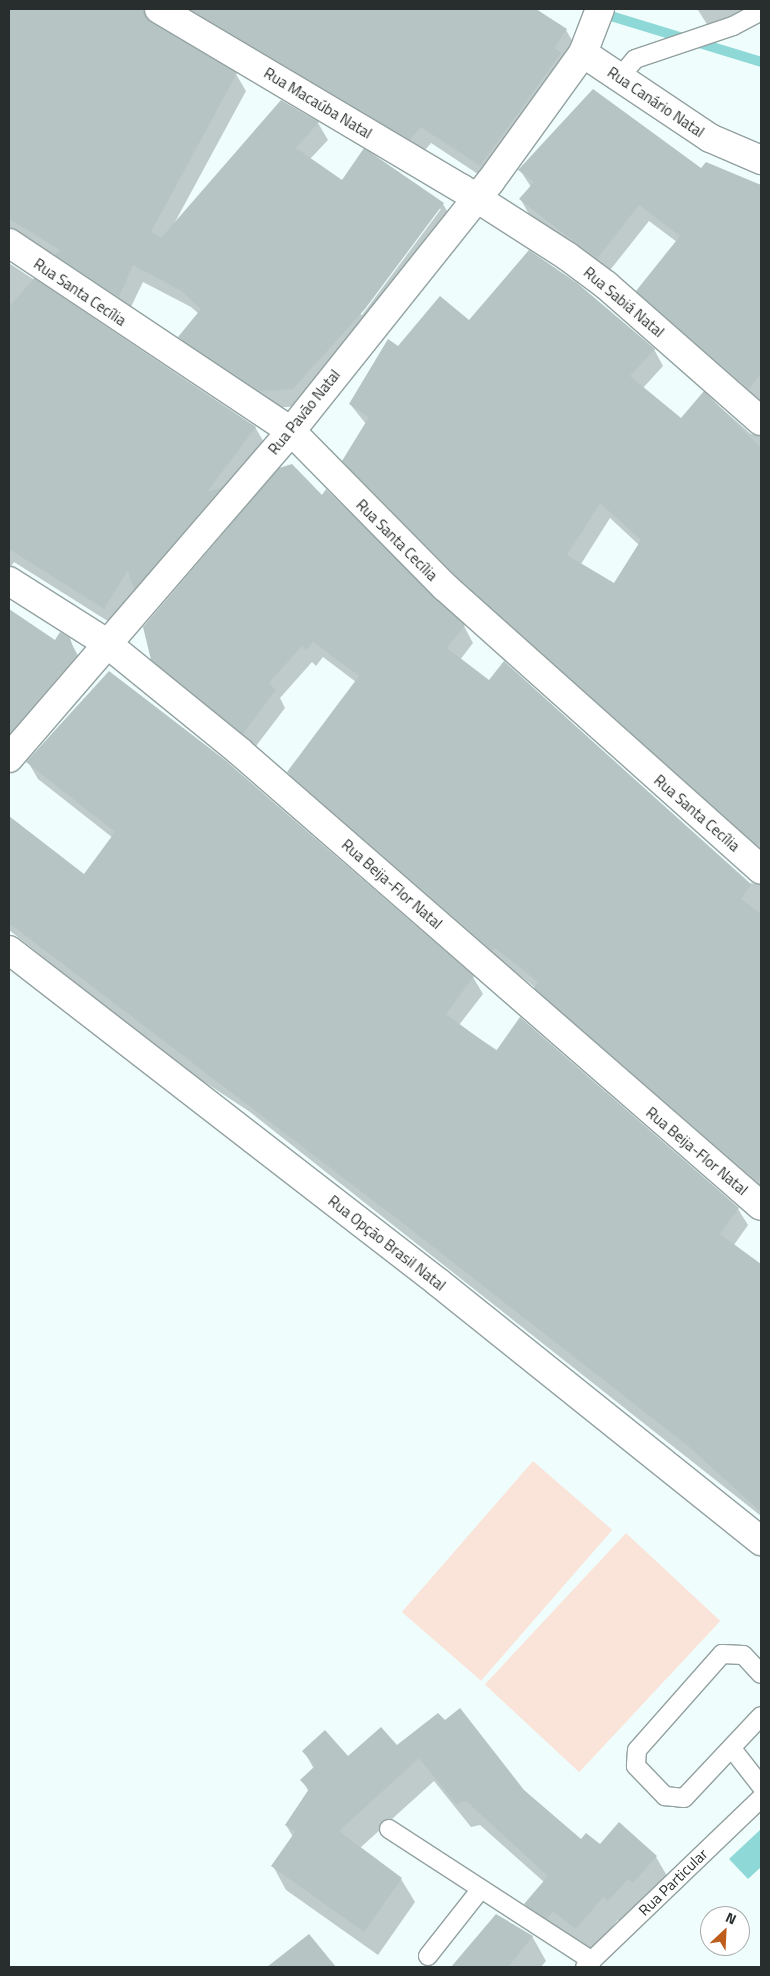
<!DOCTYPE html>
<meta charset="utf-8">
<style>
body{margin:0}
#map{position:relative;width:770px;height:1976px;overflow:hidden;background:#effefd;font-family:"Titillium Web",sans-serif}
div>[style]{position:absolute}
.green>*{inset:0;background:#fae4d9;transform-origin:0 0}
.water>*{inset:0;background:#8ed8d8}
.shadow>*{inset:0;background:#0003}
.stream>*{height:10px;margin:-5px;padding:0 5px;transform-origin:5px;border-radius:5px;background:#8ed8d8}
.building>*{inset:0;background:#b6c4c4}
.roads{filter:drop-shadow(1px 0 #93a1a0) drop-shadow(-1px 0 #93a1a0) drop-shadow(0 1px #93a1a0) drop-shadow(0 -1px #93a1a0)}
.service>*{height:18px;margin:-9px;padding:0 9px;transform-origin:9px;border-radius:9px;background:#fff}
.minor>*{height:28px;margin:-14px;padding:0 14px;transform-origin:14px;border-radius:14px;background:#fff}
span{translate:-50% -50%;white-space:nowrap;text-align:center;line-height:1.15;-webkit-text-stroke:4.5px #fff;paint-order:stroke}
.street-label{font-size:15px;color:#282d2d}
.frame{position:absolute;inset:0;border:10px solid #282d2d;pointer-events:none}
.north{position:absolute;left:700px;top:1906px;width:50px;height:50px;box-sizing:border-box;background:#fff;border:1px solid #a9abab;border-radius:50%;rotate:25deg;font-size:14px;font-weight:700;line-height:20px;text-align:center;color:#282d2d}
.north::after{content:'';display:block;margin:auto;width:18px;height:22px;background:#be5e1c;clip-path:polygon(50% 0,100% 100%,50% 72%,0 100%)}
</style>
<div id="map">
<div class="green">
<i style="left:533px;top:1461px;width:105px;height:200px;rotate:41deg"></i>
<i style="left:626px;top:1533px;width:129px;height:207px;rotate:43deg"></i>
</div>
<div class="water">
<i style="clip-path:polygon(761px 1829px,761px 1867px,748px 1879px,729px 1859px)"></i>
</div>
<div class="shadow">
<i style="clip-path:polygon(evenodd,9px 9px,535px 9px,566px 30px,576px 47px,490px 182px,431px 143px,420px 156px,155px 18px,153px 25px,236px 74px,246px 91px,175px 222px,318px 123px,328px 140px,310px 159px,342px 182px,443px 204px,453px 221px,303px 406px,271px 408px,190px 354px,180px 337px,199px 314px,191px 307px,143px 282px,128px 313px,9px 250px,9px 9px,438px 209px,441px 209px,362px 315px,360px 314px,438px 209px)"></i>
<i style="clip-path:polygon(746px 9px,732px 34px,708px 26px,698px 10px)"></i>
<i style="clip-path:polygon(520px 170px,702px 170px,761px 185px,761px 407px,647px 308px,638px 291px,677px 242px,649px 221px,607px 274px,530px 216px,521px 200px,531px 187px)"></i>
<i style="clip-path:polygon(9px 263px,255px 427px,265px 444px,114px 625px,14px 562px,9px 570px)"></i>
<i style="clip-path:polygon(evenodd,469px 322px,654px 349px,663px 366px,643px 388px,681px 420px,704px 393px,751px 434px,761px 436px,761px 856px,467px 592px,354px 478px,344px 461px,366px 424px,350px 404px,398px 348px,469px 322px,610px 518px,639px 545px,615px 584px,581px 564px,610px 518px)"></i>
<i style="clip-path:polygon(322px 497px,464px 626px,473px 643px,460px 660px,490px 682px,504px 662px,750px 883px,761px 885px,761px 1189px,546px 1005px,537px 989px,505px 964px,503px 967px,298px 789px,288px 772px,356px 682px,323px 657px,316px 666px,312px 662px,280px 698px,285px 708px,253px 750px,163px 676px,153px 659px)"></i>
<i style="clip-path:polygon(9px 612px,55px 642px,69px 639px,79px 657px,9px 756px)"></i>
<i style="clip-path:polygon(28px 762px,473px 977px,483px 994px,459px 1025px,738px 1209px,748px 1225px,734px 1245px,761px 1266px,761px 1516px,250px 1112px,180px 1066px,9px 930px,9px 817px,84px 875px,113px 838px,38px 779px)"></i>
<i style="clip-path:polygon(397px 1747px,524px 1791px,581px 1841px,656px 1857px,670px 1881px,623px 1924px,618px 1920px,590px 1952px,539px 1928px,525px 1904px,544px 1882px,480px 1825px,471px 1827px,434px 1781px,360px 1848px,401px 1879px,415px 1902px,378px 1955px,286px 1890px,273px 1866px,293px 1837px,286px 1825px,309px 1792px,302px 1780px,314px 1769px,304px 1751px,348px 1758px)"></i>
<i style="clip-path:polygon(496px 1916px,532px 1936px,546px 1961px,541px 1967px,453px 1967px)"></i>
<i style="clip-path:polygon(309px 1935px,335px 1967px,269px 1967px)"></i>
</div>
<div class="stream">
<i style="left:601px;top:13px;width:167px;rotate:17deg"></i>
</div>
<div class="building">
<i style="clip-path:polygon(9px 9px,143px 9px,151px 22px,237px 73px,151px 232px,161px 238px,281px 100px,319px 122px,296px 148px,342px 180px,364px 148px,444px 203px,365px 309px,293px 389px,260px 391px,178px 337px,201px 309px,180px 290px,133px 265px,119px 297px,55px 255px,60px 250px,9px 219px)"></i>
<i style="clip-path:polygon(189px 9px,536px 9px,567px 29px,554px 48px,561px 53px,480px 166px,421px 127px,410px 140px)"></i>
<i style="clip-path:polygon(593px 89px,701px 168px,706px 162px,761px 185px,761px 374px,749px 389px,636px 291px,680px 236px,639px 205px,597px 259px,519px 199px,534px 182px,518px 170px)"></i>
<i style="clip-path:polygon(evenodd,529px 250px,577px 283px,655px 349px,630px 376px,681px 418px,704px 391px,761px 448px,761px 841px,757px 845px,456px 576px,342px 461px,369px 417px,349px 404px,388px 339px,398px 346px,440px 296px,469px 320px,529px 250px,600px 503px,641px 540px,614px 583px,567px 555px,600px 503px)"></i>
<i style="clip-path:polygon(34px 278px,256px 427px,207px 492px,222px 487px,134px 590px,128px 570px,104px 609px,9px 549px,9px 307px)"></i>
<i style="clip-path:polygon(292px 464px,322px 495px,326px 489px,465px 625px,447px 648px,489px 680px,504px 661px,751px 885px,741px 899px,761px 914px,761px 1177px,758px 1182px,534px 988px,538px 982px,495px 948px,493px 951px,287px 772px,359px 676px,313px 642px,306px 650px,302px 646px,269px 683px,276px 690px,243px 734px,151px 660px,143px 627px,279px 468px)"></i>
<i style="clip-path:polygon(9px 609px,55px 640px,60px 632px,70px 638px,76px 656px,9px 734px)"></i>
<i style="clip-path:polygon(109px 671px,225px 760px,474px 976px,446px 1014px,496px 1051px,520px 1017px,739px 1208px,720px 1234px,761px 1264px,761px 1512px,688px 1446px,409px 1228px,9px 923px,9px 816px,84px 874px,115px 832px,26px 762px)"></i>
<i style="clip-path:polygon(460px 1708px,524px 1790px,581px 1839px,586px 1833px,600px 1844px,619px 1822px,657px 1856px,633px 1883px,628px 1879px,608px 1901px,603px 1897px,576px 1929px,553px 1911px,547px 1919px,524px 1904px,548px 1876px,466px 1801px,456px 1804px,419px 1758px,339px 1831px,402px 1878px,364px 1932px,271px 1866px,295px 1832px,285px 1825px,309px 1789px,300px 1780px,315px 1766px,302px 1751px,325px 1730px,348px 1756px,381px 1727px,397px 1745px,438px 1713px,445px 1720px)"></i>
<i style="clip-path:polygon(496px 1914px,533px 1936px,508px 1967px,451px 1967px)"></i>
<i style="clip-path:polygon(309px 1934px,336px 1967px,267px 1967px)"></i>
</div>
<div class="roads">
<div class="service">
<i style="left:620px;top:77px;width:23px;rotate:-50deg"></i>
<i style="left:635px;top:59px;width:103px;rotate:-18.6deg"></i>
<i style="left:733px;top:26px;width:32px;rotate:-28deg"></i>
<i style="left:761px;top:1674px;width:26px;rotate:-133deg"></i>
<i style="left:743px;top:1655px;width:21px;rotate:-177deg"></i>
<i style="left:722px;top:1654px;width:128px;rotate:131.5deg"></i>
<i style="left:637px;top:1750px;width:16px;rotate:94deg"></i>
<i style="left:636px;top:1766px;width:42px;rotate:46deg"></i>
<i style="left:665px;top:1796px;width:19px;rotate:6deg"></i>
<i style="left:684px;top:1798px;width:112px;rotate:-46.8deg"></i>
<i style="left:733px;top:1750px;width:46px;rotate:52.1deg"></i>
<i style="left:389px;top:1829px;width:242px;rotate:33deg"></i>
<i style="left:428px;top:1956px;width:85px;rotate:-51.7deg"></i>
<i style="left:585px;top:1967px;width:244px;rotate:-43.8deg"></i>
</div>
<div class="minor">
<i style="left:159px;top:9px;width:351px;rotate:30.7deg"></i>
<i style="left:461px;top:188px;width:126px;rotate:32.7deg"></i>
<i style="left:567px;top:256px;width:49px;rotate:36.6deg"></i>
<i style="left:606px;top:285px;width:206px;rotate:41.3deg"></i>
<i style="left:600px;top:9px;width:47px;rotate:111.1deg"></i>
<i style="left:583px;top:53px;width:153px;rotate:33.8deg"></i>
<i style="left:710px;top:138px;width:56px;rotate:23.3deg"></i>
<i style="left:9px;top:243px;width:339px;rotate:33.7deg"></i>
<i style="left:291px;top:431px;width:219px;rotate:45.4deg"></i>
<i style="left:445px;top:587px;width:424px;rotate:41.8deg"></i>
<i style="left:9px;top:581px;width:114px;rotate:32.4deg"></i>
<i style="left:105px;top:642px;width:173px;rotate:39.1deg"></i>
<i style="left:239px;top:751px;width:692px;rotate:41.08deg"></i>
<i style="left:9px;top:758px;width:432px;rotate:-49.2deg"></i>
<i style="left:291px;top:431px;width:319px;rotate:-51.4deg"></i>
<i style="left:490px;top:182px;width:159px;rotate:-54.2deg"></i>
<i style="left:9px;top:950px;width:544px;rotate:37.75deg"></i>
<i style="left:439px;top:1283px;width:413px;rotate:38.7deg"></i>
</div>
</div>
<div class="street-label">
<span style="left:656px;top:102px;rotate:34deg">Rua Canário Natal</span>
<span style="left:318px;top:103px;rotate:31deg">Rua Macaúba Natal</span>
<span style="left:80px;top:292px;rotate:34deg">Rua Santa Cecília</span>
<span style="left:624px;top:302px;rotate:40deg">Rua Sabiá Natal</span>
<span style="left:304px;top:412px;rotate:-51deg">Rua Pavão Natal</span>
<span style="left:397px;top:540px;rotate:45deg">Rua Santa Cecília</span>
<span style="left:697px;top:813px;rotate:41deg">Rua Santa Cecília</span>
<span style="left:392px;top:884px;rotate:41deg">Rua Beija-Flor Natal</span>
<span style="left:697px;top:1151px;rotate:40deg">Rua Beija-Flor Natal</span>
<span style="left:387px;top:1243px;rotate:38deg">Rua Opção Brasil Natal</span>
<span style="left:673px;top:1882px;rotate:-44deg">Rua Particular</span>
</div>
<div class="frame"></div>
<div class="north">N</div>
</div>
